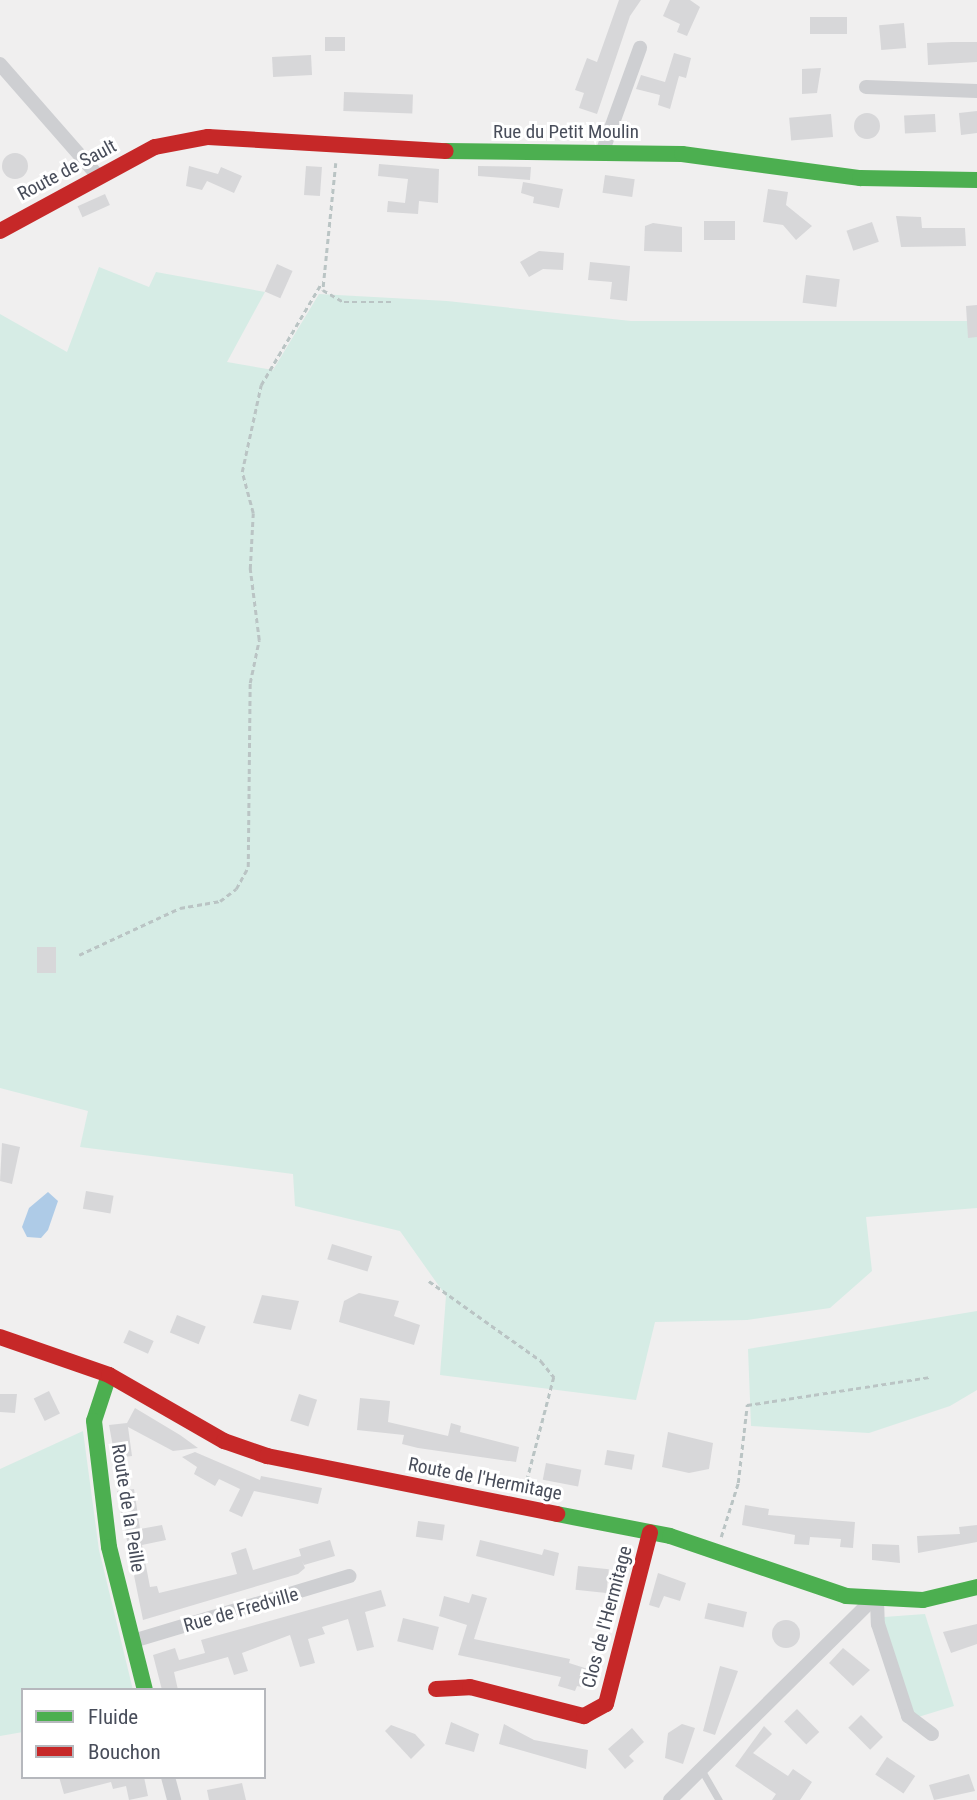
<!DOCTYPE html>
<style>
body{margin:0}
#map{position:relative;width:977px;height:1800px;overflow:hidden;background:#f0efef;font-family:"Roboto Condensed",sans-serif}
div>[style]{position:absolute}
.green>*{inset:0;background:#d6ece5}
.water>*{inset:0;background:#aecbe7}
.building>*{inset:0;background:#d7d7d9;transform-origin:0 0}
.round{border-radius:50%}
.path>*{height:2.5px;margin-top:-1.25px;transform-origin:0;background:repeating-linear-gradient(90deg,#bac4c4 0 5px,transparent 0 8.5px)}
.lane>*{height:7px;margin:-3.5px;padding:0 3.5px;transform-origin:3.5px;border-radius:3.5px;background:#cecfd2}
.street>*{height:14px;margin:-7px;padding:0 7px;transform-origin:7px;border-radius:7px;background:#cecfd2}
.fast>*{height:16px;margin:-8px;padding:0 8px;transform-origin:8px;border-radius:8px;background:#4caf50}
.jam>*{height:16px;margin:-8px;padding:0 8px;transform-origin:8px;border-radius:8px;background:#c62828}
span{translate:-50% -50%;white-space:nowrap;text-align:center;line-height:1.15;-webkit-text-stroke:6px #fff;paint-order:stroke}
.street-label{font-size:19px;color:#484d5a}
.legend{position:absolute;left:21px;top:1688px;width:245px;height:91px;box-sizing:border-box;background:#fff;border:2px solid #b6b8bd;margin:0;padding:9px 12px;list-style:none;font-size:21px;color:#484d5a}
.legend li{display:flex;align-items:center;gap:14px;height:35px}
.legend b{width:35px;border:2px solid #b6b8bd}
</style>
<div id="map">
<div class="green">
<i style="clip-path:polygon(99px 267px,149px 287px,156px 272px,265px 292px,227px 362px,273px 370px,319px 294px,447px 301px,631px 321px,977px 321px,977px 1208px,866px 1217px,872px 1271px,830px 1308px,747px 1320px,655px 1322px,636px 1400px,440px 1375px,446px 1296px,400px 1231px,295px 1206px,293px 1174px,80px 1147px,88px 1111px,0 1088px,0 314px,67px 352px)"></i>
<i style="clip-path:polygon(977px 1311px,977px 1390px,950px 1406px,869px 1433px,751px 1426px,748px 1349px)"></i>
<i style="clip-path:polygon(83px 1431px,99px 1550px,133px 1690px,23px 1690px,23px 1732px,0 1736px,0 1469px)"></i>
<i style="clip-path:polygon(925px 1614px,954px 1706px,915px 1718px,882px 1622px,884px 1617px)"></i>
</div>
<div class="water">
<i style="clip-path:polygon(48px 1192px,58px 1201px,48px 1230px,41px 1238px,27px 1237px,22px 1227px,29px 1208px)"></i>
</div>
<div class="building">
<i style="clip-path:polygon(619px 0,641px 0,630px 16px,597px 114px,579px 108px,584px 93px,575px 90px,587px 58px,597px 62px)"></i>
<i style="clip-path:polygon(670px 0,690px 0,700px 7px,687px 36px,677px 32px,680px 24px,663px 16px)"></i>
<i style="left:810px;top:17px;width:37px;height:17px"></i>
<i style="left:904px;top:23px;width:25px;height:25px;rotate:85deg"></i>
<i style="left:345px;top:37px;width:14px;height:20px;rotate:90deg"></i>
<i style="clip-path:polygon(952px 42px,977px 42px,977px 62px,928px 65px,927px 43px)"></i>
<i style="clip-path:polygon(674px 53px,691px 58px,686px 78px,679px 76px,670px 109px,658px 105px,660px 95px,636px 89px,641px 75px,665px 82px)"></i>
<i style="left:311px;top:55px;width:20px;height:39px;rotate:87deg"></i>
<i style="clip-path:polygon(821px 68px,817px 93px,802px 94px,802px 69px)"></i>
<i style="left:344px;top:92px;width:69px;height:19px;rotate:2deg"></i>
<i style="clip-path:polygon(977px 111px,977px 133px,961px 135px,959px 113px)"></i>
<i class="round" style="left:854px;top:113px;width:26px;height:26px"></i>
<i style="left:831px;top:114px;width:23px;height:42px;rotate:85deg"></i>
<i style="left:935px;top:114px;width:18px;height:31px;rotate:87deg"></i>
<i class="round" style="left:2px;top:153px;width:26px;height:26px"></i>
<i style="clip-path:polygon(379px 164px,439px 169px,438px 203px,419px 201px,418px 214px,387px 212px,388px 201px,405px 203px,408px 179px,378px 176px)"></i>
<i style="clip-path:polygon(189px 166px,218px 174px,221px 167px,242px 176px,234px 193px,207px 181px,202px 190px,186px 186px)"></i>
<i style="left:306px;top:166px;width:16px;height:29px;rotate:4deg"></i>
<i style="clip-path:polygon(478px 166px,531px 167px,530px 180px,478px 176px)"></i>
<i style="left:605px;top:175px;width:30px;height:18px;rotate:8deg"></i>
<i style="clip-path:polygon(523px 182px,563px 189px,559px 208px,533px 203px,534px 197px,521px 193px)"></i>
<i style="clip-path:polygon(768px 189px,788px 192px,786px 205px,812px 226px,796px 240px,783px 225px,763px 222px)"></i>
<i style="left:105px;top:194px;width:12px;height:30px;rotate:66deg"></i>
<i style="clip-path:polygon(896px 216px,921px 217px,922px 228px,965px 228px,966px 246px,901px 247px)"></i>
<i style="left:704px;top:221px;width:31px;height:19px"></i>
<i style="left:872px;top:222px;width:21px;height:27px;rotate:71deg"></i>
<i style="clip-path:polygon(653px 223px,682px 227px,682px 252px,644px 251px,645px 226px)"></i>
<i style="clip-path:polygon(539px 251px,564px 253px,563px 270px,543px 269px,529px 277px,520px 262px)"></i>
<i style="clip-path:polygon(590px 262px,630px 266px,627px 301px,610px 299px,612px 282px,588px 280px)"></i>
<i style="left:277px;top:264px;width:17px;height:30px;rotate:24deg"></i>
<i style="left:806px;top:275px;width:34px;height:28px;rotate:7deg"></i>
<i style="clip-path:polygon(977px 305px,977px 337px,968px 338px,966px 306px)"></i>
<i style="left:37px;top:947px;width:19px;height:26px"></i>
<i style="clip-path:polygon(2px 1143px,20px 1147px,12px 1184px,0 1181px)"></i>
<i style="left:86px;top:1191px;width:28px;height:18px;rotate:10deg"></i>
<i style="left:332px;top:1244px;width:42px;height:16px;rotate:17deg"></i>
<i style="clip-path:polygon(359px 1293px,399px 1301px,394px 1316px,420px 1325px,414px 1345px,339px 1322px,344px 1301px)"></i>
<i style="clip-path:polygon(262px 1295px,299px 1301px,291px 1330px,253px 1323px)"></i>
<i style="left:177px;top:1315px;width:31px;height:19px;rotate:22deg"></i>
<i style="left:129px;top:1330px;width:27px;height:14px;rotate:24deg"></i>
<i style="left:49px;top:1391px;width:25px;height:17px;rotate:64deg"></i>
<i style="clip-path:polygon(0 1394px,17px 1394px,15px 1413px,0 1412px)"></i>
<i style="left:299px;top:1394px;width:19px;height:28px;rotate:18deg"></i>
<i style="clip-path:polygon(360px 1398px,390px 1401px,388px 1422px,448px 1436px,451px 1423px,461px 1426px,460px 1432px,519px 1447px,516px 1462px,418px 1448px,402px 1444px,404px 1435px,357px 1430px)"></i>
<i style="clip-path:polygon(135px 1408px,180px 1435px,198px 1448px,173px 1451px,128px 1427px,132px 1456px,115px 1458px,109px 1425px,127px 1423px)"></i>
<i style="clip-path:polygon(668px 1432px,713px 1443px,709px 1469px,689px 1473px,662px 1467px)"></i>
<i style="left:607px;top:1450px;width:28px;height:15px;rotate:10deg"></i>
<i style="clip-path:polygon(195px 1452px,260px 1480px,261px 1476px,322px 1488px,318px 1504px,254px 1491px,242px 1517px,229px 1511px,240px 1489px,219px 1479px,215px 1486px,194px 1474px,197px 1467px,182px 1457px)"></i>
<i style="left:546px;top:1463px;width:36px;height:17px;rotate:11deg"></i>
<i style="clip-path:polygon(134px 1489px,140px 1529px,162px 1525px,166px 1540px,142px 1545px,150px 1587px,157px 1586px,159px 1593px,237px 1574px,231px 1553px,246px 1548px,253px 1570px,301px 1556px,299px 1549px,330px 1540px,335px 1556px,304px 1565px,302px 1561px,305px 1568px,298px 1574px,143px 1620px,117px 1491px)"></i>
<i style="clip-path:polygon(745px 1505px,769px 1509px,768px 1515px,855px 1522px,853px 1548px,840px 1547px,841px 1539px,810px 1537px,809px 1545px,794px 1544px,795px 1535px,742px 1525px)"></i>
<i style="left:418px;top:1521px;width:27px;height:16px;rotate:8deg"></i>
<i style="clip-path:polygon(977px 1525px,977px 1542px,918px 1553px,917px 1536px,960px 1534px,959px 1527px)"></i>
<i style="clip-path:polygon(480px 1540px,542px 1555px,544px 1549px,559px 1553px,554px 1576px,476px 1556px)"></i>
<i style="clip-path:polygon(872px 1544px,899px 1545px,900px 1563px,872px 1560px)"></i>
<i style="left:578px;top:1566px;width:31px;height:24px;rotate:6deg"></i>
<i style="clip-path:polygon(658px 1573px,686px 1583px,680px 1601px,664px 1596px,659px 1608px,649px 1605px)"></i>
<i style="clip-path:polygon(381px 1590px,386px 1606px,365px 1612px,374px 1647px,357px 1651px,348px 1619px,322px 1627px,325px 1634px,308px 1639px,315px 1663px,300px 1667px,290px 1635px,242px 1653px,248px 1671px,234px 1675px,228px 1657px,174px 1672px,178px 1690px,162px 1690px,153px 1655px,175px 1648px,179px 1660px,205px 1653px,201px 1640px)"></i>
<i style="clip-path:polygon(472px 1594px,487px 1598px,474px 1639px,570px 1659px,569px 1663px,591px 1670px,586px 1688px,577px 1686px,575px 1691px,558px 1686px,561px 1677px,458px 1655px,467px 1625px,439px 1616px,444px 1596px,469px 1603px)"></i>
<i style="left:708px;top:1603px;width:40px;height:16px;rotate:13deg"></i>
<i style="left:403px;top:1618px;width:37px;height:24px;rotate:14deg"></i>
<i class="round" style="left:772px;top:1620px;width:28px;height:28px"></i>
<i style="clip-path:polygon(977px 1624px,977px 1644px,951px 1653px,943px 1632px)"></i>
<i style="clip-path:polygon(843px 1648px,870px 1670px,853px 1686px,829px 1663px)"></i>
<i style="clip-path:polygon(720px 1666px,738px 1671px,715px 1735px,703px 1731px)"></i>
<i style="left:797px;top:1709px;width:32px;height:18px;rotate:46deg"></i>
<i style="left:861px;top:1715px;width:31px;height:18px;rotate:45deg"></i>
<i style="clip-path:polygon(451px 1722px,479px 1734px,474px 1752px,445px 1744px)"></i>
<i style="clip-path:polygon(504px 1724px,534px 1740px,588px 1750px,586px 1769px,499px 1744px)"></i>
<i style="clip-path:polygon(682px 1724px,695px 1728px,683px 1764px,665px 1758px,668px 1733px)"></i>
<i style="clip-path:polygon(391px 1725px,415px 1734px,425px 1745px,411px 1759px,385px 1731px)"></i>
<i style="clip-path:polygon(764px 1726px,772px 1734px,753px 1753px,788px 1776px,793px 1769px,812px 1782px,800px 1800px,772px 1800px,776px 1794px,735px 1766px)"></i>
<i style="clip-path:polygon(632px 1728px,644px 1742px,629px 1756px,634px 1761px,625px 1769px,608px 1749px)"></i>
<i style="left:887px;top:1757px;width:34px;height:21px;rotate:34deg"></i>
<i style="clip-path:polygon(969px 1774px,975px 1791px,934px 1800px,929px 1785px)"></i>
<i style="clip-path:polygon(59px 1777px,144px 1777px,148px 1796px,129px 1800px,126px 1786px,113px 1789px,111px 1782px,64px 1794px)"></i>
<i style="clip-path:polygon(242px 1783px,246px 1800px,209px 1800px,207px 1790px)"></i>
</div>
<div class="path">
<i style="left:336px;top:163px;width:128px;rotate:95.8deg"></i>
<i style="left:323px;top:290px;width:24px;rotate:30deg"></i>
<i style="left:344px;top:302px;width:49px"></i>
<i style="left:79px;top:955px;width:111px;rotate:-25deg"></i>
<i style="left:180px;top:908px;width:41px;rotate:-9.9deg"></i>
<i style="left:220px;top:901px;width:20px;rotate:-37deg"></i>
<i style="left:236px;top:889px;width:25px;rotate:-61deg"></i>
<i style="left:248px;top:867px;width:184px;rotate:-89.4deg"></i>
<i style="left:250px;top:683px;width:44px;rotate:-78.2deg"></i>
<i style="left:259px;top:640px;width:72px;rotate:-97.2deg"></i>
<i style="left:250px;top:569px;width:56px;rotate:-86.9deg"></i>
<i style="left:253px;top:513px;width:42px;rotate:-105deg"></i>
<i style="left:242px;top:472px;width:89px;rotate:-77.7deg"></i>
<i style="left:261px;top:385px;width:117px;rotate:-59.3deg"></i>
<i style="left:429px;top:1281px;width:138px;rotate:35.5deg"></i>
<i style="left:541px;top:1361px;width:21px;rotate:51deg"></i>
<i style="left:554px;top:1377px;width:119px;rotate:104.6deg"></i>
<i style="left:721px;top:1537px;width:57px;rotate:-72.5deg"></i>
<i style="left:738px;top:1483px;width:79px;rotate:-83.4deg"></i>
<i style="left:747px;top:1405px;width:186px;rotate:-8.7deg"></i>
</div>
<div class="lane">
<i style="left:702px;top:1771px;width:34px;rotate:60deg"></i>
</div>
<div class="street">
<i style="left:0;top:64px;width:149px;rotate:48.8deg"></i>
<i style="left:866px;top:87px;width:111px;rotate:2.1deg"></i>
<i style="left:602px;top:153px;width:112px;rotate:-70.1deg"></i>
<i style="left:877px;top:1600px;width:24px;rotate:88deg"></i>
<i style="left:878px;top:1624px;width:97px;rotate:71.9deg"></i>
<i style="left:908px;top:1716px;width:30px;rotate:37deg"></i>
<i style="left:133px;top:1641px;width:226px;rotate:-16.7deg"></i>
<i style="left:168px;top:1777px;width:24px;rotate:75deg"></i>
<i style="left:670px;top:1800px;width:284px;rotate:-44.7deg"></i>
</div>
<div class="fast">
<i style="left:446px;top:151px;width:236px;rotate:0.7deg"></i>
<i style="left:682px;top:154px;width:180px;rotate:7.7deg"></i>
<i style="left:860px;top:178px;width:117px;rotate:1deg"></i>
<i style="left:109px;top:1375px;width:48px;rotate:108.1deg"></i>
<i style="left:94px;top:1421px;width:127px;rotate:83.2deg"></i>
<i style="left:109px;top:1547px;width:147px;rotate:75.9deg"></i>
<i style="left:557px;top:1514px;width:115px;rotate:11deg"></i>
<i style="left:670px;top:1536px;width:186px;rotate:18.8deg"></i>
<i style="left:846px;top:1596px;width:77px;rotate:3deg"></i>
<i style="left:923px;top:1600px;width:56px;rotate:-13.5deg"></i>
</div>
<div class="jam">
<i style="left:0;top:231px;width:176px;rotate:-28.5deg"></i>
<i style="left:155px;top:147px;width:54px;rotate:-10.7deg"></i>
<i style="left:208px;top:137px;width:238px;rotate:3.4deg"></i>
<i style="left:0;top:1337px;width:115px;rotate:19.2deg"></i>
<i style="left:109px;top:1375px;width:133px;rotate:29.9deg"></i>
<i style="left:224px;top:1441px;width:46px;rotate:19.2deg"></i>
<i style="left:267px;top:1456px;width:296px;rotate:11.3deg"></i>
<i style="left:436px;top:1689px;width:34px;rotate:-3deg"></i>
<i style="left:470px;top:1687px;width:118px;rotate:14.3deg"></i>
<i style="left:584px;top:1716px;width:25px;rotate:-29deg"></i>
<i style="left:606px;top:1704px;width:177px;rotate:-75.6deg"></i>
</div>
<div class="street-label">
<span style="left:566px;top:132px">Rue du Petit Moulin</span>
<span style="left:67px;top:170px;rotate:-28deg">Route de Sault</span>
<span style="left:485px;top:1479px;rotate:11deg">Route de l'Hermitage</span>
<span style="left:128px;top:1508px;rotate:81deg">Route de la Peille</span>
<span style="left:241px;top:1610px;rotate:-16deg">Rue de Fredville</span>
<span style="left:607px;top:1617px;rotate:-75deg">Clos de l'Hermitage</span>
</div>
<ul class="legend">
<li><b style="height:9px;background:#4caf50"></b>Fluide</li>
<li><b style="height:9px;background:#c62828"></b>Bouchon</li>
</ul>
</div>
